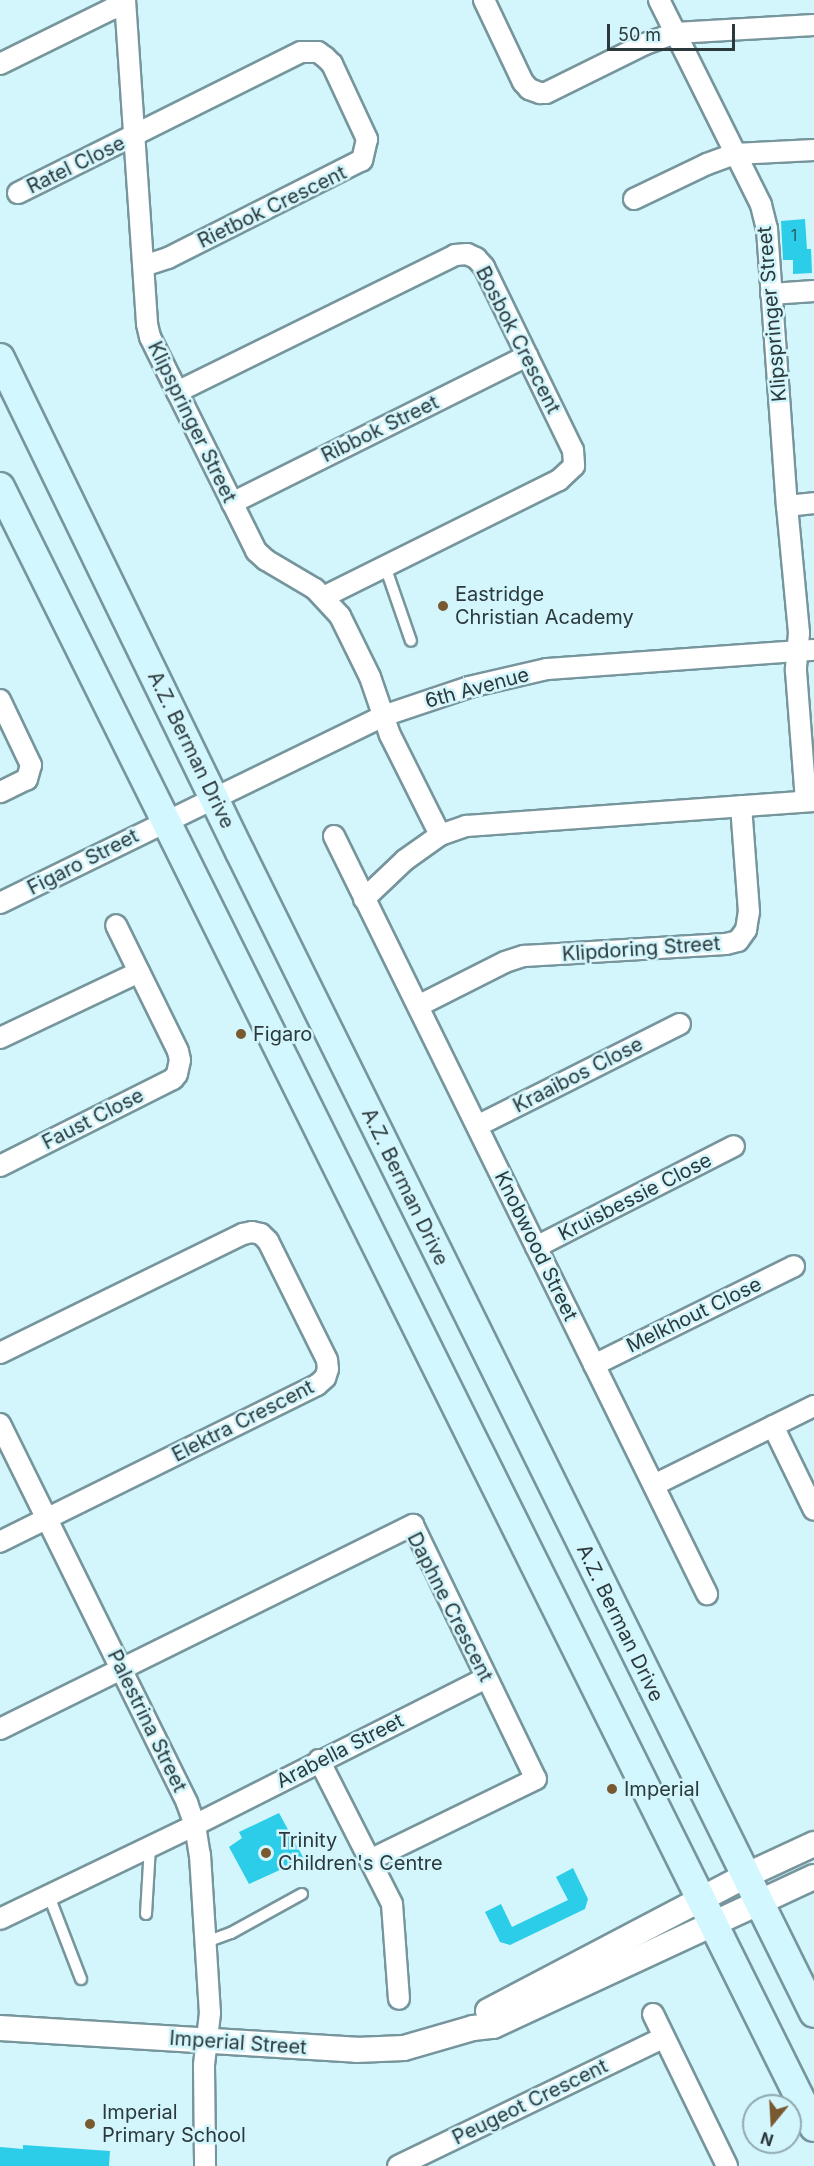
<!DOCTYPE html>
<style>
body{margin:0}
#map{position:relative;width:814px;height:2166px;overflow:hidden;background:#d3f5fc;font-family:Inter,sans-serif}
div>[style]{position:absolute}
.building>*{inset:0;background:#2ccde9}
.roads{filter:drop-shadow(2px 0 #76959c) drop-shadow(-2px 0 #76959c) drop-shadow(0 2px #76959c) drop-shadow(0 -2px #76959c)}
.service>*{height:10px;margin:-5px;padding:0 5px;transform-origin:5px;border-radius:5px;background:#fff}
.minor>*{height:20px;margin:-10px;padding:0 10px;transform-origin:10px;border-radius:10px;background:#fff}
.tertiary>*{height:24px;margin:-12px;padding:0 12px;transform-origin:12px;border-radius:12px;background:#fff}
.secondary>*{height:28px;margin:-14px;padding:0 14px;transform-origin:14px;border-radius:14px;background:#d3f7fe}
.dots>*{width:16px;height:16px;translate:-50% -50%;box-sizing:border-box;border:3px solid #d3f5fc;border-radius:50%}
span{translate:-50% -50%;white-space:nowrap;text-align:center;line-height:1.15;-webkit-text-stroke:5px #d3f5fc;paint-order:stroke}
.number-label{font-size:16px;color:#2b5e67}
.number-label span{-webkit-text-stroke-width:0}
.street-label{font-size:20px;color:#2b393c}
.poi-label{font-size:20px;color:#2b393c}
.left{translate:0 -50%;text-align:left}
.north{position:absolute;left:742px;top:2094px;width:60px;height:60px;box-sizing:border-box;background:#d3f5fc;border:2px solid #90aaaf;border-radius:50%;rotate:198deg;font-size:16px;font-weight:700;line-height:24px;text-align:center;color:#2b393c}
.north::after{content:'';display:block;margin:auto;width:21px;height:27px;background:#79592f;clip-path:polygon(50% 0,100% 100%,50% 72%,0 100%)}
.scale{position:absolute;left:607px;top:24px;width:128px;height:27px;box-sizing:border-box;border:3px solid #2b393c;border-top:0;padding-left:8px;font-size:18px;line-height:21px;white-space:nowrap;color:#2b393c;-webkit-text-stroke:4px #d3f5fc;paint-order:stroke}
</style>
<div id="map">
<div class="building">
<i style="clip-path:polygon(805px 219px,807px 249px,811px 249px,812px 273px,793px 274px,793px 260px,783px 260px,781px 221px)"></i>
<i style="clip-path:polygon(279px 1813px,304px 1859px,249px 1884px,229px 1847px,242px 1838px,239px 1832px)"></i>
<i style="clip-path:polygon(573px 1868px,588px 1899px,585px 1909px,510px 1945px,500px 1942px,485px 1912px,501px 1904px,512px 1927px,568px 1900px,556px 1877px)"></i>
<i style="clip-path:polygon(23px 2145px,110px 2151px,109px 2166px,0 2166px,0 2147px,23px 2149px)"></i>
</div>
<div class="roads">
<div class="service">
<i style="left:385px;top:566px;width:79px;rotate:70.9deg"></i>
<i style="left:49px;top:1896px;width:89px;rotate:68.9deg"></i>
<i style="left:146px;top:1914px;width:67px;rotate:-86.6deg"></i>
<i style="left:206px;top:1942px;width:27px;rotate:-20deg"></i>
<i style="left:231px;top:1933px;width:81px;rotate:-28.8deg"></i>
</div>
<div class="minor">
<i style="left:125px;top:0;width:325px;rotate:86.1deg"></i>
<i style="left:147px;top:324px;width:13px;rotate:77deg"></i>
<i style="left:150px;top:337px;width:239px;rotate:63.6deg"></i>
<i style="left:256px;top:551px;width:13px;rotate:42deg"></i>
<i style="left:266px;top:560px;width:57px;rotate:30.6deg"></i>
<i style="left:315px;top:589px;width:37px;rotate:47deg"></i>
<i style="left:340px;top:616px;width:68px;rotate:63.8deg"></i>
<i style="left:370px;top:677px;width:61px;rotate:71deg"></i>
<i style="left:390px;top:735px;width:112px;rotate:63.4deg"></i>
<i style="left:484px;top:0;width:91px;rotate:64.6deg"></i>
<i style="left:523px;top:82px;width:9px;rotate:49deg"></i>
<i style="left:529px;top:89px;width:12px;rotate:20deg"></i>
<i style="left:540px;top:93px;width:6px"></i>
<i style="left:546px;top:93px;width:110px;rotate:-26.3deg"></i>
<i style="left:645px;top:44px;width:32px;rotate:-20deg"></i>
<i style="left:675px;top:33px;width:139px;rotate:-3.3deg"></i>
<i style="left:659px;top:0;width:229px;rotate:63.5deg"></i>
<i style="left:761px;top:205px;width:25px;rotate:76deg"></i>
<i style="left:767px;top:229px;width:278px;rotate:85.9deg"></i>
<i style="left:787px;top:506px;width:128px;rotate:84.6deg"></i>
<i style="left:799px;top:633px;width:38px;rotate:95deg"></i>
<i style="left:796px;top:671px;width:130px;rotate:85.6deg"></i>
<i style="left:0;top:64px;width:125px;rotate:-26.2deg"></i>
<i style="left:112px;top:9px;width:13px;rotate:-42deg"></i>
<i style="left:18px;top:193px;width:316px;rotate:-26.5deg"></i>
<i style="left:301px;top:52px;width:17px"></i>
<i style="left:318px;top:52px;width:9px;rotate:36deg"></i>
<i style="left:325px;top:57px;width:10px;rotate:45deg"></i>
<i style="left:332px;top:64px;width:83px;rotate:65deg"></i>
<i style="left:367px;top:139px;width:22px;rotate:103deg"></i>
<i style="left:362px;top:160px;width:217px;rotate:153.2deg"></i>
<i style="left:168px;top:258px;width:25px;rotate:162deg"></i>
<i style="left:634px;top:199px;width:81px;rotate:-25.6deg"></i>
<i style="left:707px;top:164px;width:30px;rotate:-20deg"></i>
<i style="left:735px;top:154px;width:79px;rotate:-2.9deg"></i>
<i style="left:771px;top:294px;width:43px;rotate:-4deg"></i>
<i style="left:177px;top:392px;width:310px;rotate:-26.2deg"></i>
<i style="left:455px;top:255px;width:12px;rotate:-5deg"></i>
<i style="left:467px;top:254px;width:10px;rotate:24deg"></i>
<i style="left:476px;top:258px;width:12px;rotate:48deg"></i>
<i style="left:484px;top:267px;width:203px;rotate:64.1deg"></i>
<i style="left:573px;top:450px;width:16px;rotate:86deg"></i>
<i style="left:574px;top:466px;width:21px;rotate:137deg"></i>
<i style="left:559px;top:480px;width:263px;rotate:153.6deg"></i>
<i style="left:232px;top:503px;width:330px;rotate:-26.5deg"></i>
<i style="left:787px;top:506px;width:27px;rotate:-6deg"></i>
<i style="left:0;top:700px;width:72px;rotate:64.5deg"></i>
<i style="left:31px;top:765px;width:15px;rotate:106deg"></i>
<i style="left:27px;top:779px;width:30px;rotate:154deg"></i>
<i style="left:334px;top:836px;width:845px;rotate:63.8deg"></i>
<i style="left:364px;top:899px;width:57px;rotate:-43.6deg"></i>
<i style="left:405px;top:860px;width:43px;rotate:-35.5deg"></i>
<i style="left:440px;top:835px;width:28px;rotate:-19deg"></i>
<i style="left:466px;top:826px;width:349px;rotate:-4.1deg"></i>
<i style="left:0;top:903px;width:426px;rotate:-26deg"></i>
<i style="left:383px;top:716px;width:91px;rotate:-18.6deg"></i>
<i style="left:469px;top:687px;width:80px;rotate:-13deg"></i>
<i style="left:547px;top:669px;width:268px;rotate:-4.1deg"></i>
<i style="left:418px;top:1006px;width:97px;rotate:-26.8deg"></i>
<i style="left:505px;top:962px;width:20px;rotate:-18deg"></i>
<i style="left:524px;top:956px;width:202px;rotate:-3.4deg"></i>
<i style="left:726px;top:944px;width:12px;rotate:-14deg"></i>
<i style="left:738px;top:941px;width:14px;rotate:-54deg"></i>
<i style="left:746px;top:930px;width:18px;rotate:-81deg"></i>
<i style="left:749px;top:912px;width:106px;rotate:-94.3deg"></i>
<i style="left:0;top:1038px;width:154px;rotate:-25.4deg"></i>
<i style="left:477px;top:1126px;width:227px;rotate:-26.7deg"></i>
<i style="left:0;top:1166px;width:194px;rotate:-26.7deg"></i>
<i style="left:173px;top:1079px;width:6px;rotate:-51deg"></i>
<i style="left:177px;top:1074px;width:14px;rotate:-78deg"></i>
<i style="left:180px;top:1060px;width:9px;rotate:-103deg"></i>
<i style="left:178px;top:1051px;width:140px;rotate:-116.2deg"></i>
<i style="left:536px;top:1247px;width:222px;rotate:-27deg"></i>
<i style="left:0;top:1353px;width:271px;rotate:-26.1deg"></i>
<i style="left:243px;top:1234px;width:9px;rotate:-13deg"></i>
<i style="left:252px;top:1232px;width:9px;rotate:13deg"></i>
<i style="left:261px;top:1234px;width:10px;rotate:45deg"></i>
<i style="left:268px;top:1241px;width:133px;rotate:63.6deg"></i>
<i style="left:327px;top:1360px;width:9px;rotate:84deg"></i>
<i style="left:328px;top:1369px;width:9px;rotate:108deg"></i>
<i style="left:325px;top:1378px;width:11px;rotate:139deg"></i>
<i style="left:317px;top:1385px;width:354px;rotate:153.7deg"></i>
<i style="left:594px;top:1365px;width:223px;rotate:-26.3deg"></i>
<i style="left:0;top:1424px;width:423px;rotate:63.7deg"></i>
<i style="left:187px;top:1803px;width:23px;rotate:70deg"></i>
<i style="left:195px;top:1825px;width:30px;rotate:81deg"></i>
<i style="left:200px;top:1855px;width:158px;rotate:86.4deg"></i>
<i style="left:210px;top:2013px;width:52px;rotate:96.6deg"></i>
<i style="left:204px;top:2065px;width:101px;rotate:89.4deg"></i>
<i style="left:773px;top:1426px;width:93px;rotate:64deg"></i>
<i style="left:654px;top:1485px;width:178px;rotate:-26.3deg"></i>
<i style="left:0;top:1729px;width:461px;rotate:-26.3deg"></i>
<i style="left:413px;top:1525px;width:282px;rotate:64.2deg"></i>
<i style="left:536px;top:1779px;width:185px;rotate:154deg"></i>
<i style="left:319px;top:1760px;width:161px;rotate:63.1deg"></i>
<i style="left:392px;top:1904px;width:95px;rotate:85.8deg"></i>
<i style="left:0;top:1919px;width:216px;rotate:-25.7deg"></i>
<i style="left:195px;top:1825px;width:326px;rotate:-26.8deg"></i>
<i style="left:653px;top:2014px;width:169px;rotate:64deg"></i>
<i style="left:398px;top:2166px;width:294px;rotate:-25.8deg"></i>
</div>
<div class="tertiary">
<i style="left:488px;top:2011px;width:293px;rotate:-27.7deg"></i>
<i style="left:747px;top:1875px;width:74px;rotate:-24.8deg"></i>
<i style="left:0;top:2028px;width:357px;rotate:3.5deg"></i>
<i style="left:356px;top:2050px;width:48px;rotate:-2.4deg"></i>
<i style="left:404px;top:2048px;width:72px;rotate:-16.2deg"></i>
<i style="left:473px;top:2028px;width:20px;rotate:-6deg"></i>
<i style="left:493px;top:2026px;width:354px;rotate:-24.9deg"></i>
</div>
<div class="secondary">
<i style="left:0;top:358px;width:549px;rotate:64.09deg"></i>
<i style="left:240px;top:852px;width:1295px;rotate:63.69deg"></i>
<i style="left:0;top:487px;width:1831px;rotate:63.6deg"></i>
</div>
</div>
<div class="dots">
<i style="left:443px;top:606px;background:#79592f"></i>
<i style="left:241px;top:1034px;background:#79592f"></i>
<i style="left:612px;top:1789px;background:#79592f"></i>
<i style="left:266px;top:1853px;background:#79592f"></i>
<i style="left:90px;top:2124px;background:#79592f"></i>
</div>
<div class="number-label">
<span style="left:794px;top:235px">1</span>
</div>
<div class="street-label">
<span style="left:76px;top:165px;rotate:-26deg">Ratel Close</span>
<span style="left:272px;top:207px;rotate:-26deg">Rietbok Crescent</span>
<span style="left:772px;top:314px;rotate:-95deg">Klipspringer Street</span>
<span style="left:518px;top:340px;rotate:63deg">Bosbok Crescent</span>
<span style="left:192px;top:422px;rotate:64deg">Klipspringer Street</span>
<span style="left:380px;top:429px;rotate:-26deg">Ribbok Street</span>
<span style="left:477px;top:688px;rotate:-15deg">6th Avenue</span>
<span style="left:191px;top:750px;rotate:64deg">A.Z. Berman Drive</span>
<span style="left:83px;top:862px;rotate:-27deg">Figaro Street</span>
<span style="left:641px;top:949px;rotate:-4deg">Klipdoring Street</span>
<span style="left:578px;top:1075px;rotate:-27deg">Kraaibos Close</span>
<span style="left:93px;top:1119px;rotate:-27deg">Faust Close</span>
<span style="left:405px;top:1187px;rotate:64deg">A.Z. Berman Drive</span>
<span style="left:635px;top:1197px;rotate:-27deg">Kruisbessie Close</span>
<span style="left:536px;top:1246px;rotate:64deg">Knobwood Street</span>
<span style="left:694px;top:1315px;rotate:-26deg">Melkhout Close</span>
<span style="left:243px;top:1421px;rotate:-27deg">Elektra Crescent</span>
<span style="left:450px;top:1607px;rotate:63deg">Daphne Crescent</span>
<span style="left:620px;top:1623px;rotate:64deg">A.Z. Berman Drive</span>
<span style="left:147px;top:1721px;rotate:64deg">Palestrina Street</span>
<span style="left:340px;top:1751px;rotate:-27deg">Arabella Street</span>
<span style="left:238px;top:2043px;rotate:4deg">Imperial Street</span>
<span style="left:530px;top:2102px;rotate:-26deg">Peugeot Crescent</span>
</div>
<div class="poi-label">
<span class="left" style="left:455px;top:606px">Eastridge<br>Christian Academy</span>
<span class="left" style="left:253px;top:1034px">Figaro</span>
<span class="left" style="left:624px;top:1789px">Imperial</span>
<span class="left" style="left:278px;top:1852px">Trinity<br>Children's Centre</span>
<span class="left" style="left:102px;top:2124px">Imperial<br>Primary School</span>
</div>
<div class="north">N</div>
<div class="scale">50 m</div>
</div>
